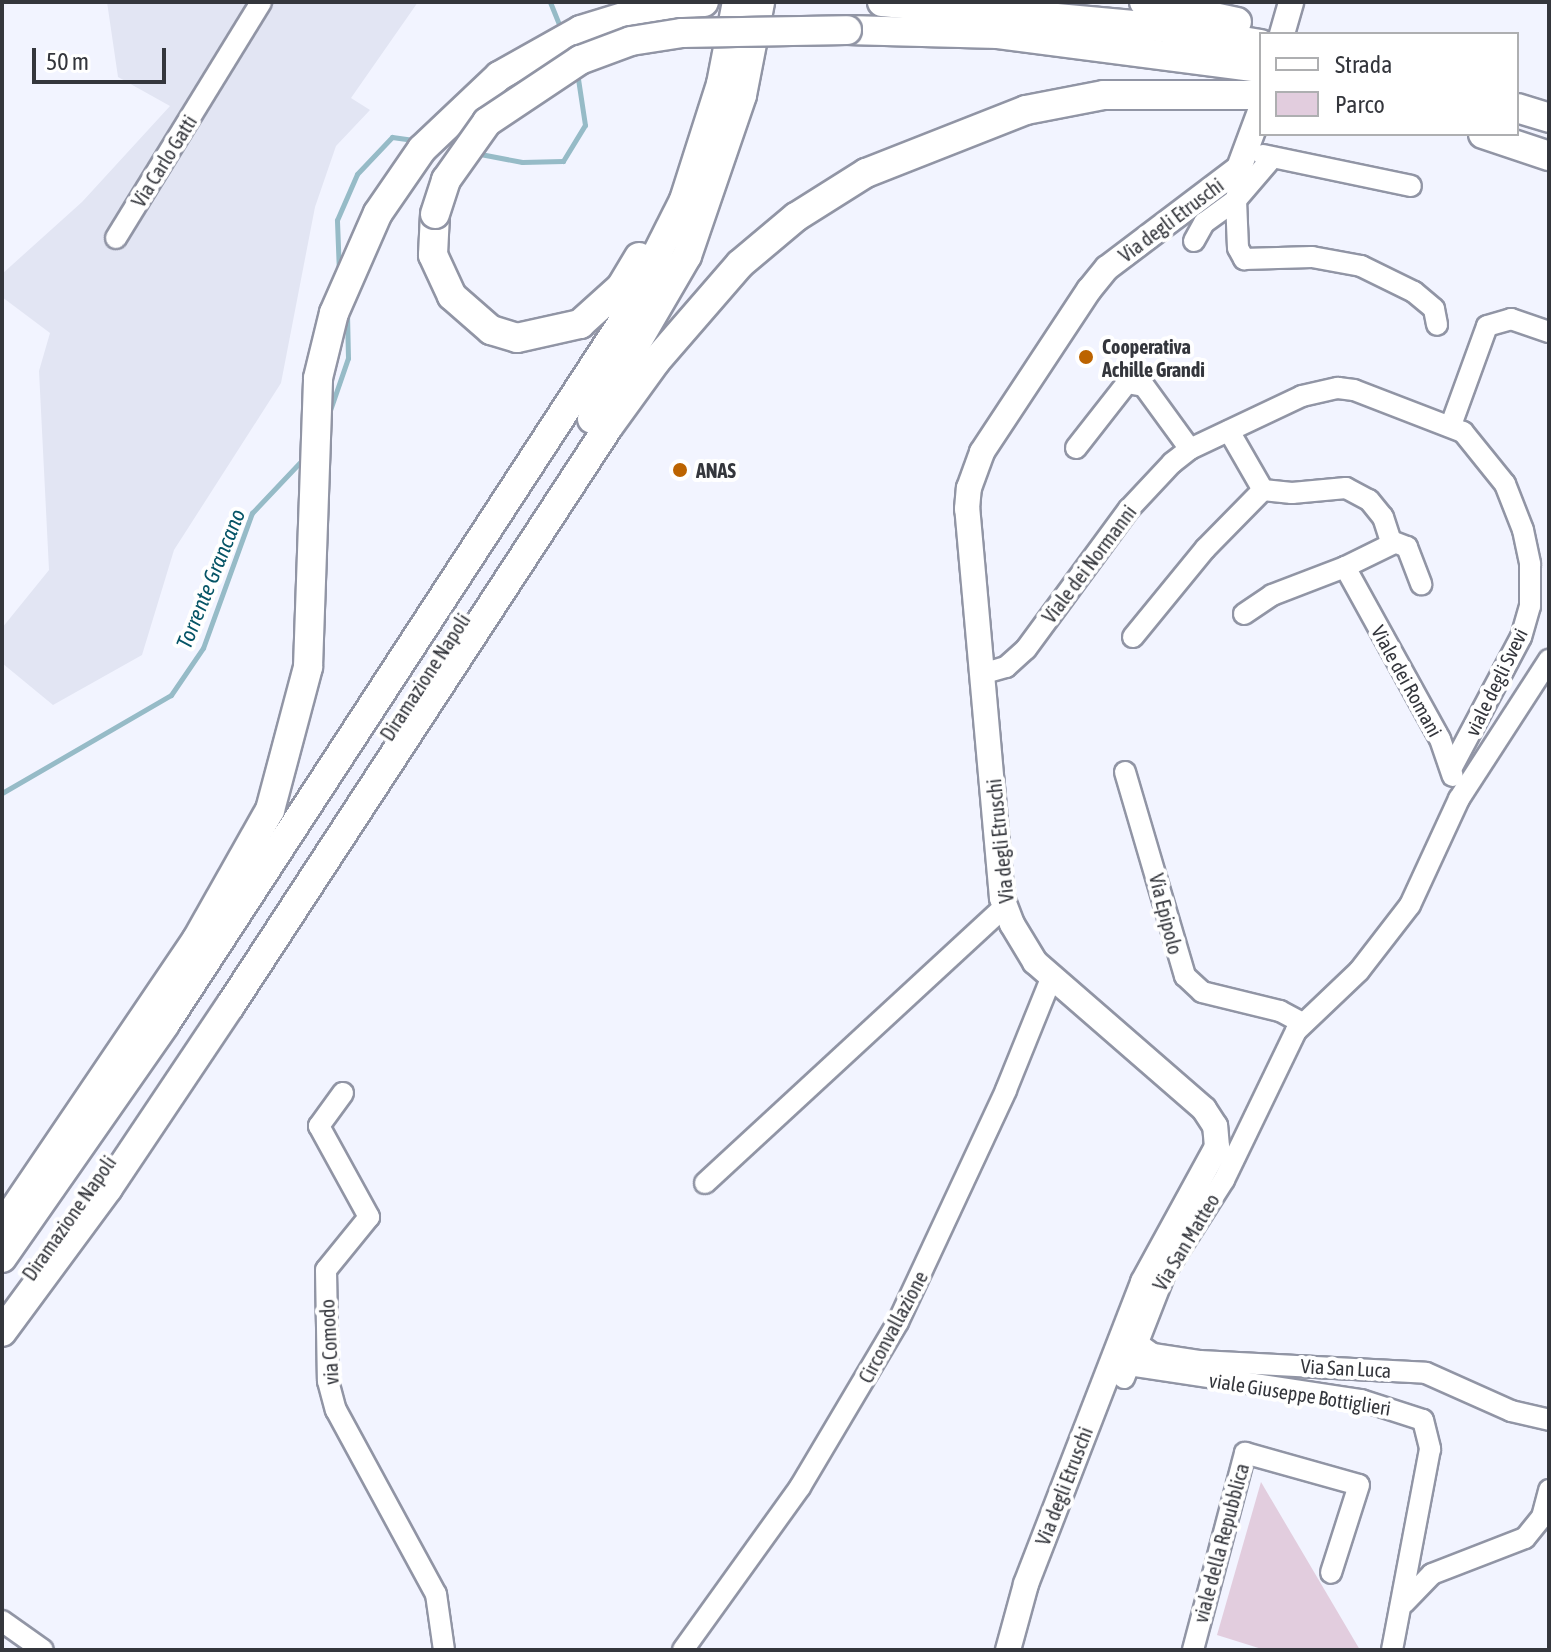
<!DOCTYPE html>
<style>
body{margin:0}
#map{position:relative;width:1551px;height:1652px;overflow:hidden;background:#f2f4ff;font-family:"Asap Condensed",sans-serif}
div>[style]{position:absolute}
.built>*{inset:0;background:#e2e5f3}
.green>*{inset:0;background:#e2cdde}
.stream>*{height:5px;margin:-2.5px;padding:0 2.5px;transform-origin:2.5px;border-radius:2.5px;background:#96bbc7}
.roads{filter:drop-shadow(2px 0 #9195a5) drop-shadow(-2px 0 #9195a5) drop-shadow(0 2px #9195a5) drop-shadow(0 -2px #9195a5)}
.minor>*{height:20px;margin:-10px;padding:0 10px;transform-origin:10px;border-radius:10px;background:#fff}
.major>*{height:24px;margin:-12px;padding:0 12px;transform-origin:12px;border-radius:12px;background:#fff}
.highway>*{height:28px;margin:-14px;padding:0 14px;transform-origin:14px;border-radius:14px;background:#fff}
.bridges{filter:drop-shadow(2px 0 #9195a5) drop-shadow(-2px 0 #9195a5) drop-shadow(0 2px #9195a5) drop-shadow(0 -2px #9195a5)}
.major-bridge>*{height:24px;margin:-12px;padding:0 12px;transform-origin:12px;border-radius:12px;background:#fff}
.highway-bridge>*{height:28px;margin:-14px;padding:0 14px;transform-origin:14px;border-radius:14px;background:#fff}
.dots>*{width:22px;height:22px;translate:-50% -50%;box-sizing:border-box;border:4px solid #fff;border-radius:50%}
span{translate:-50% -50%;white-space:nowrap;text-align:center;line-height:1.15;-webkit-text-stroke:8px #fff;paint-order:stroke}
.street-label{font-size:20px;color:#34363c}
.poi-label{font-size:20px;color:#34363c;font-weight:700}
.left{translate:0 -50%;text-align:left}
.water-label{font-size:22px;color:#055466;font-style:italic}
.frame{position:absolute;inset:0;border:4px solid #34363c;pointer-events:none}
.legend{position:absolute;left:1259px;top:32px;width:260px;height:104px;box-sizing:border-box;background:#fff;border:2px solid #aeafb1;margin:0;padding:10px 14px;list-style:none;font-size:24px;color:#34363c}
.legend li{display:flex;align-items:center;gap:16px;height:40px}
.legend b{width:40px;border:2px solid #aeafb1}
.scale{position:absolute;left:32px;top:48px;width:134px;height:36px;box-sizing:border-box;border:4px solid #34363c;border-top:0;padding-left:10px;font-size:24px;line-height:28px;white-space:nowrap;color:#34363c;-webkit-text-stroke:6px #fff;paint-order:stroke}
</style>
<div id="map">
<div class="built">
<i style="clip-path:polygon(107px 2px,418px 2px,351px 98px,370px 110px,336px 146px,315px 207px,281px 383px,174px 550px,142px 655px,53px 705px,2px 663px,2px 628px,49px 570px,39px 371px,50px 333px,2px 297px,2px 274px,82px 202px,170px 106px,118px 77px)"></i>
</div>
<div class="green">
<i style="clip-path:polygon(1261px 1482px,1360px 1650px,1265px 1650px,1217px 1635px)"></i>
</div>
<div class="stream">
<i style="left:550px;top:2px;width:29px;rotate:68deg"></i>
<i style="left:475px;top:153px;width:48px;rotate:10.8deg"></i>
<i style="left:522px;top:162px;width:41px;rotate:-1.4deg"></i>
<i style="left:563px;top:161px;width:42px;rotate:-58.6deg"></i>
<i style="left:585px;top:125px;width:54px;rotate:-98.6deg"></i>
<i style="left:339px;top:273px;width:53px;rotate:-92.2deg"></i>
<i style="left:337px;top:220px;width:50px;rotate:-66.5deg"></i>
<i style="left:357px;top:174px;width:51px;rotate:-46.6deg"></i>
<i style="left:392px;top:137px;width:27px;rotate:8deg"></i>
<i style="left:328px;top:416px;width:61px;rotate:-71deg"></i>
<i style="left:348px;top:358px;width:44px;rotate:-91.3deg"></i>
<i style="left:2px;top:793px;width:195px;rotate:-30.1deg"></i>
<i style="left:171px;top:695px;width:57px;rotate:-55.8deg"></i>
<i style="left:203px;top:648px;width:144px;rotate:-70.1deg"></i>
<i style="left:252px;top:513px;width:74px;rotate:-46.6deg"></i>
</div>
<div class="roads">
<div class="minor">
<i style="left:1263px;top:155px;width:151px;rotate:11.8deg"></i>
<i style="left:1272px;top:158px;width:55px;rotate:130.6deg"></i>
<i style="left:1236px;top:200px;width:48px;rotate:87.6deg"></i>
<i style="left:1238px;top:248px;width:13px;rotate:61deg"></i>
<i style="left:1244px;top:259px;width:68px;rotate:-1.7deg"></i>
<i style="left:1312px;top:257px;width:50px;rotate:10.4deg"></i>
<i style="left:1361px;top:266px;width:59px;rotate:26.1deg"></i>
<i style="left:1414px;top:292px;width:26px;rotate:40deg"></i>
<i style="left:1434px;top:309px;width:16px;rotate:79deg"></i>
<i style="left:116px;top:238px;width:277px;rotate:-58.4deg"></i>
<i style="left:1194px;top:241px;width:21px;rotate:-61deg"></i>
<i style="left:1204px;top:223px;width:39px;rotate:-36deg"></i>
<i style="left:1236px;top:200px;width:11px;rotate:-80deg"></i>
<i style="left:1451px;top:425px;width:105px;rotate:-70deg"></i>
<i style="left:1487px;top:326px;width:25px;rotate:-16deg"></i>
<i style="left:1511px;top:319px;width:40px;rotate:18.9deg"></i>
<i style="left:1229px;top:431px;width:68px;rotate:60deg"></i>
<i style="left:1263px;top:490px;width:29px;rotate:6deg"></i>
<i style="left:1292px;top:493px;width:54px;rotate:-5.3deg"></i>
<i style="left:1346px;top:488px;width:26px;rotate:28deg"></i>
<i style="left:1369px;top:500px;width:22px;rotate:51deg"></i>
<i style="left:1383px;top:517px;width:28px;rotate:72deg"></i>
<i style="left:1392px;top:544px;width:52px;rotate:153.9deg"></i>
<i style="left:1345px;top:567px;width:196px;rotate:61.1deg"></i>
<i style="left:1440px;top:739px;width:39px;rotate:71deg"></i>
<i style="left:1076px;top:448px;width:83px;rotate:-51.9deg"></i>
<i style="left:1127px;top:383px;width:17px;rotate:10deg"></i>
<i style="left:1144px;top:386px;width:78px;rotate:53.9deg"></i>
<i style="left:1394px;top:542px;width:14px;rotate:21deg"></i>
<i style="left:1407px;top:547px;width:40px;rotate:69deg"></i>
<i style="left:1244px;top:614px;width:34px;rotate:-34deg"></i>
<i style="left:1272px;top:595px;width:78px;rotate:-21deg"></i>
<i style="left:1133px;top:637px;width:114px;rotate:-50.7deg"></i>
<i style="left:1205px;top:549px;width:83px;rotate:-45.5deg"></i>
<i style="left:985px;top:673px;width:22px;rotate:-16deg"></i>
<i style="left:1006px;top:667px;width:27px;rotate:-42deg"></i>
<i style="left:1026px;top:649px;width:174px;rotate:-53.7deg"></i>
<i style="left:1129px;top:509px;width:63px;rotate:-46.9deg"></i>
<i style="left:1172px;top:463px;width:23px;rotate:-38deg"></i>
<i style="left:1190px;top:449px;width:124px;rotate:-25.3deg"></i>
<i style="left:1302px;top:396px;width:37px;rotate:-13deg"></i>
<i style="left:1338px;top:388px;width:16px;rotate:7deg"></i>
<i style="left:1354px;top:390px;width:117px;rotate:21.1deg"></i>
<i style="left:1463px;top:432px;width:67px;rotate:51.1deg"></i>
<i style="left:1505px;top:484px;width:49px;rotate:68.6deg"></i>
<i style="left:1523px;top:530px;width:35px;rotate:78deg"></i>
<i style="left:1530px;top:564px;width:42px;rotate:90deg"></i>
<i style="left:1530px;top:606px;width:32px;rotate:106deg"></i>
<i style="left:1521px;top:637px;width:149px;rotate:117.9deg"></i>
<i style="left:1125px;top:772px;width:213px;rotate:73.6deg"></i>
<i style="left:1185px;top:976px;width:23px;rotate:43deg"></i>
<i style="left:1202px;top:992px;width:80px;rotate:13.7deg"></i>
<i style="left:1280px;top:1011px;width:26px;rotate:28deg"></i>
<i style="left:343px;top:1093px;width:41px;rotate:126deg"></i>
<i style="left:319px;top:1126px;width:104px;rotate:61.2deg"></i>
<i style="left:369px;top:1217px;width:68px;rotate:129.1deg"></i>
<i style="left:326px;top:1270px;width:111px;rotate:89deg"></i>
<i style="left:328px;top:1381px;width:30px;rotate:75deg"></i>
<i style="left:336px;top:1410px;width:209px;rotate:61.5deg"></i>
<i style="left:436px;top:1594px;width:57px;rotate:81.9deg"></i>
<i style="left:705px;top:1183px;width:408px;rotate:-42.7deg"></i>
<i style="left:1137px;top:1343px;width:19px;rotate:35deg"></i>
<i style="left:1153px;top:1354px;width:48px;rotate:8.5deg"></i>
<i style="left:1200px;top:1361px;width:226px;rotate:3deg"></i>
<i style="left:1426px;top:1373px;width:93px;rotate:24.1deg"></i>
<i style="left:1511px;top:1411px;width:39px;rotate:13deg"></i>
<i style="left:1129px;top:1365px;width:235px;rotate:8.6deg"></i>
<i style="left:1361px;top:1400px;width:65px;rotate:17.9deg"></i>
<i style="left:1423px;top:1420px;width:30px;rotate:76deg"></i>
<i style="left:1430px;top:1449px;width:205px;rotate:100.7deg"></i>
<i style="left:1124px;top:1378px;width:115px;rotate:-68.6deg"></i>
<i style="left:1166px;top:1271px;width:108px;rotate:-57.5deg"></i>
<i style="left:1224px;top:1180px;width:165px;rotate:-64.2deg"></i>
<i style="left:1296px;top:1031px;width:87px;rotate:-43.6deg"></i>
<i style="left:1359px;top:971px;width:83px;rotate:-52.3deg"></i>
<i style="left:1410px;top:905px;width:117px;rotate:-65.2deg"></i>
<i style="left:1459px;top:799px;width:166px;rotate:-57.1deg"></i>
<i style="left:1404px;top:1603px;width:40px;rotate:-46deg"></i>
<i style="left:1432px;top:1574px;width:100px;rotate:-21.2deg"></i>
<i style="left:1525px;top:1538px;width:27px;rotate:-51deg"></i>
<i style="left:1542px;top:1517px;width:28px;rotate:-75deg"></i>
<i style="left:2px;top:1621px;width:50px;rotate:35.3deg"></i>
<i style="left:683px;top:1650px;width:201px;rotate:-54.3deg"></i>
<i style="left:800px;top:1487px;width:192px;rotate:-59.3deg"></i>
<i style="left:898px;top:1322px;width:256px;rotate:-65deg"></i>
<i style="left:1006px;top:1090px;width:123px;rotate:-68deg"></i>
<i style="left:1193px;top:1650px;width:204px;rotate:-75.2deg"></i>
<i style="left:1245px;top:1453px;width:118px;rotate:15.7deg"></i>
<i style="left:1359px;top:1485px;width:92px;rotate:107.7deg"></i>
</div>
<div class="major">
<i style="left:1008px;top:1650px;width:68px;rotate:-74.7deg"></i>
<i style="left:1026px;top:1584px;width:324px;rotate:-68.8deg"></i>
<i style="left:1143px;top:1282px;width:154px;rotate:-61.3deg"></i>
<i style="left:1217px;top:1147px;width:21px;rotate:-95deg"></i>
<i style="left:1215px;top:1126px;width:20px;rotate:-123deg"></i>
<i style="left:1204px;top:1109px;width:224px;rotate:-139deg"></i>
<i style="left:1035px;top:962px;width:44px;rotate:-121.2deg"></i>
<i style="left:1012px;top:924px;width:28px;rotate:-111deg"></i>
<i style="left:1002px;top:898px;width:391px;rotate:-95.1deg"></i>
<i style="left:967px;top:509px;width:21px;rotate:-85deg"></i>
<i style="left:969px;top:488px;width:38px;rotate:-70deg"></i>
<i style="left:982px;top:452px;width:194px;rotate:-56.6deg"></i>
<i style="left:1089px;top:290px;width:28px;rotate:-51deg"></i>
<i style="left:1107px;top:268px;width:166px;rotate:-37.1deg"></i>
<i style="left:1239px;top:168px;width:63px;rotate:-69.6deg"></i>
</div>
<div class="highway">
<i style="left:882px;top:2px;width:277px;rotate:5.2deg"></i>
<i style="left:1158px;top:27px;width:104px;rotate:9.4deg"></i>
<i style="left:1144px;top:2px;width:95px;rotate:12.1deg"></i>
<i style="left:847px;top:30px;width:151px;rotate:1.5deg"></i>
<i style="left:998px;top:34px;width:265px;rotate:7.4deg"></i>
<i style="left:1517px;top:108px;width:34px;rotate:17deg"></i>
<i style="left:1483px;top:134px;width:70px;rotate:18.4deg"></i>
<i style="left:435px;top:214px;width:41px;rotate:92.8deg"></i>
<i style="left:433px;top:255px;width:45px;rotate:65.1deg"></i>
<i style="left:452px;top:296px;width:52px;rotate:41.1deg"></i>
<i style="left:491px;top:330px;width:27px;rotate:17deg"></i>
<i style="left:517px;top:338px;width:65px;rotate:-12.5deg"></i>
<i style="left:580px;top:324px;width:55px;rotate:-42.1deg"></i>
<i style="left:621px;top:287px;width:35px;rotate:-59deg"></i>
<i style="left:592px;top:419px;width:189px;rotate:-59.8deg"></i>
<i style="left:687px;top:256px;width:170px;rotate:-71.1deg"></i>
<i style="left:742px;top:95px;width:95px;rotate:-79deg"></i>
<i style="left:2px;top:1227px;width:348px;rotate:-55.9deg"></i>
<i style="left:197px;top:939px;width:148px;rotate:-60.5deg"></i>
<i style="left:270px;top:810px;width:148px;rotate:-75.1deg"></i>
<i style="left:308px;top:667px;width:289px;rotate:-88deg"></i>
<i style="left:318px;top:378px;width:67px;rotate:-76.2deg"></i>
<i style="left:334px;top:313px;width:109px;rotate:-66.3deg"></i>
<i style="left:378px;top:213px;width:78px;rotate:-55.5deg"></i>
<i style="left:422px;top:149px;width:106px;rotate:-43.5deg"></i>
<i style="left:499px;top:76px;width:94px;rotate:-29.3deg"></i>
<i style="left:581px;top:30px;width:82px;rotate:-17.1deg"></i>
<i style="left:659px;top:6px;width:45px;rotate:-5.1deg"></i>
<i style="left:2px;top:1258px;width:285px;rotate:-55.1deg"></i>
<i style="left:165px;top:1024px;width:837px;rotate:-56.9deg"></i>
<i style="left:622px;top:323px;width:138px;rotate:-63.2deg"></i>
<i style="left:684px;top:200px;width:122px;rotate:-72.3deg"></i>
<i style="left:721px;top:84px;width:84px;rotate:-79deg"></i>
<i style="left:2px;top:1332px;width:179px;rotate:-53.6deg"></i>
<i style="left:108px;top:1188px;width:219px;rotate:-56.2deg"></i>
<i style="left:230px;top:1006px;width:693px;rotate:-56.84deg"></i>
<i style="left:609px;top:426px;width:80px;rotate:-54.1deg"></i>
<i style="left:656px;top:361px;width:128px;rotate:-49.1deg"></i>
<i style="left:740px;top:264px;width:73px;rotate:-40deg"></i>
<i style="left:796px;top:217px;width:83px;rotate:-32.2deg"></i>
<i style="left:866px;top:173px;width:172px;rotate:-21.5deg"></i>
<i style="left:1026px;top:110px;width:79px;rotate:-10.9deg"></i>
<i style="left:1104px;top:95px;width:157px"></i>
</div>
</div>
<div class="bridges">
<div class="major-bridge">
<i style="left:1282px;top:34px;width:33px;rotate:-74deg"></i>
</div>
<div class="highway-bridge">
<i style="left:435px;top:214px;width:36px;rotate:-72deg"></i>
<i style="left:446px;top:180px;width:71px;rotate:-54.7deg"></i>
<i style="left:487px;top:122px;width:112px;rotate:-33.7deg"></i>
<i style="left:580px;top:60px;width:54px;rotate:-20.4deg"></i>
<i style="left:631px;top:41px;width:52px;rotate:-8.9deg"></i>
<i style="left:682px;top:33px;width:165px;rotate:-1deg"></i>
</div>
</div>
<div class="dots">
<i style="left:1086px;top:357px;background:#bc6300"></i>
<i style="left:680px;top:470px;background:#bc6300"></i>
</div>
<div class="street-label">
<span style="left:164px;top:161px;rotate:-58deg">Via Carlo Gatti</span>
<span style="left:1171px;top:220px;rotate:-37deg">Via degli Etruschi</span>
<span style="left:1089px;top:564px;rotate:-53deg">Viale dei Normanni</span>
<span style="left:425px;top:677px;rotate:-57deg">Diramazione Napoli</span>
<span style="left:1407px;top:681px;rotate:61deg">Viale dei Romani</span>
<span style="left:1496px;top:682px;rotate:-64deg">viale degli Svevi</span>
<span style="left:1000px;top:841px;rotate:-96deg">Via degli Etruschi</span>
<span style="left:1166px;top:914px;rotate:76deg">Via Epipolo</span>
<span style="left:69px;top:1218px;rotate:-55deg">Diramazione Napoli</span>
<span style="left:1186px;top:1242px;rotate:-59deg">Via San Matteo</span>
<span style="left:893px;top:1327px;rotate:-62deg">Circonvallazione</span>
<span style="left:329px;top:1342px;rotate:-93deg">via Comodo</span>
<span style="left:1346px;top:1368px;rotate:3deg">Via San Luca</span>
<span style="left:1300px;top:1394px;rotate:9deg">viale Giuseppe Bottiglieri</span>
<span style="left:1064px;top:1486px;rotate:-69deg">Via degli Etruschi</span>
<span style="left:1221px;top:1543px;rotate:-75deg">viale della Repubblica</span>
</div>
<div class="poi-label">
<span class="left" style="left:1102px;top:358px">Cooperativa<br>Achille Grandi</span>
<span class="left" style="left:696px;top:470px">ANAS</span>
</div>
<div class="water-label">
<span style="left:211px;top:579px;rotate:-68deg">Torrente Grancano</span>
</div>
<div class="frame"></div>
<ul class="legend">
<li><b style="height:10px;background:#fff"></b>Strada</li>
<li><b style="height:22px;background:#e2cdde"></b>Parco</li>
</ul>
<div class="scale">50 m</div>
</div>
